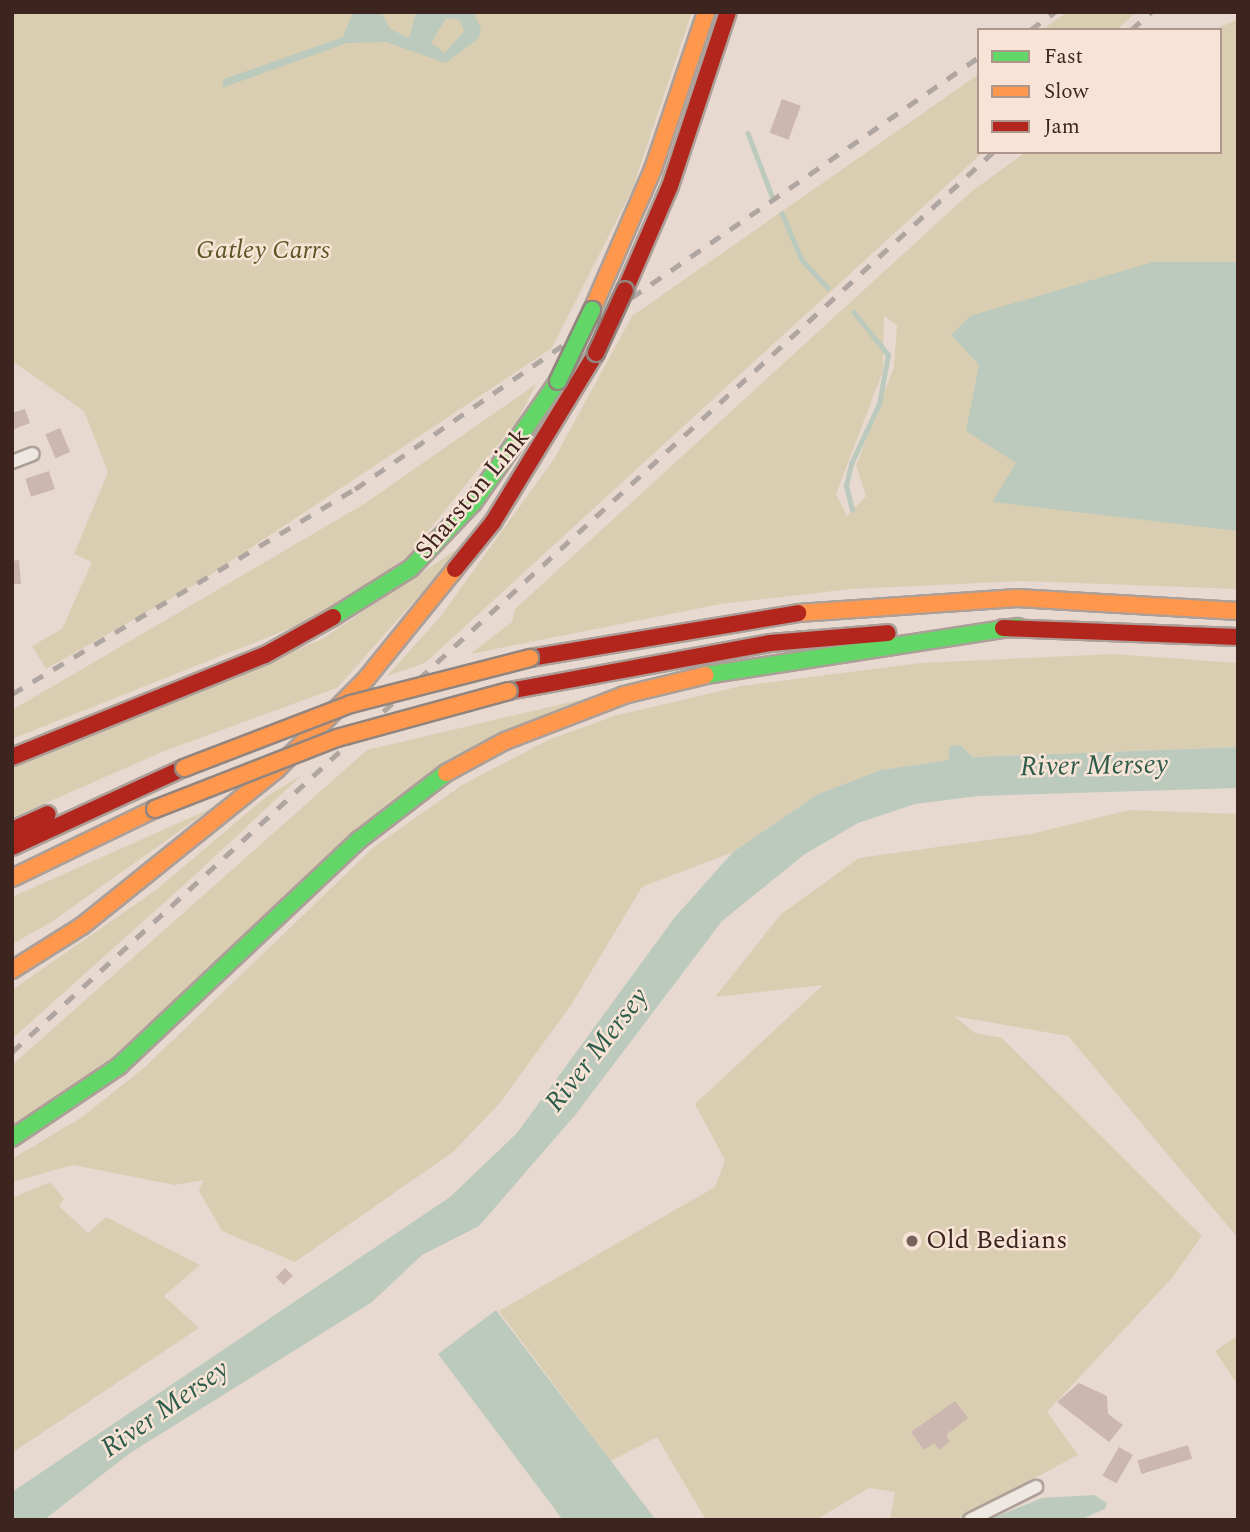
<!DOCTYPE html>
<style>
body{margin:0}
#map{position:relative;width:1250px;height:1532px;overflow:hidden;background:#e7d9d0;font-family:Spectral,serif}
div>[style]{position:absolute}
.green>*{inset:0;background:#daceb2}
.water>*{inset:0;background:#bbcabc}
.stream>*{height:4.5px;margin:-2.25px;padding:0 2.25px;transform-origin:2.25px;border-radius:2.25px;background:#bbcabc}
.building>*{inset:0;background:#ccb6b0;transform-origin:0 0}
.roads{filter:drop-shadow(2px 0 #ac9f98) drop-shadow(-2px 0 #ac9f98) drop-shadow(0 2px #ac9f98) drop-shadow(0 -2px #ac9f98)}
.street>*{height:12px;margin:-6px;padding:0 6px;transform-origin:6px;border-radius:6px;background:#efe7e2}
.fast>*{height:16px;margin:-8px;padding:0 8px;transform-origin:8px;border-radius:8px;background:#63d668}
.slow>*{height:16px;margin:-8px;padding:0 8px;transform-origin:8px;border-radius:8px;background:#ff974d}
.jam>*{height:16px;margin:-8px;padding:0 8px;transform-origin:8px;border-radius:8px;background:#b3261e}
.rail>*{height:4.5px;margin-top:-2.25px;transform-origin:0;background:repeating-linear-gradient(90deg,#afa6a1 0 12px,transparent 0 24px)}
.bridges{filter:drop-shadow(2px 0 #92857f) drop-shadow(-2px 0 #92857f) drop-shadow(0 2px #92857f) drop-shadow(0 -2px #92857f)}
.fast-bridge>*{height:16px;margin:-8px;padding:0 8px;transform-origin:8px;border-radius:8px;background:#63d668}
.slow-bridge>*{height:16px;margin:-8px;padding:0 8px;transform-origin:8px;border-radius:8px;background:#ff974d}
.jam-bridge>*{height:16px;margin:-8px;padding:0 8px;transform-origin:8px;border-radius:8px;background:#b3261e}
.dots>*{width:19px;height:19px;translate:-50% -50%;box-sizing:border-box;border:4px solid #f8e4d6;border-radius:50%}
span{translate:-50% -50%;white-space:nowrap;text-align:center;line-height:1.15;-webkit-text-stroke:5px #f8e4d6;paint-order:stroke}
.park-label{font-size:26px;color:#5a5724;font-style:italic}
.street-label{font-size:26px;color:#3d241f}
.poi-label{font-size:26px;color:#3d241f}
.left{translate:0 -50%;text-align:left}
.water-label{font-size:28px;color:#2e5d4c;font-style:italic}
.frame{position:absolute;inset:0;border:14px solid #3d241f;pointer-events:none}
.legend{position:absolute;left:977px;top:28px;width:245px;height:126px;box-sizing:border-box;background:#f8e4d6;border:2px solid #ad978d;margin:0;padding:9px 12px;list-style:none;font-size:21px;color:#3d241f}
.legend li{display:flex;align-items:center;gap:14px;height:35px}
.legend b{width:35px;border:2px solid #ad978d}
</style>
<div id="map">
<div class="green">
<i style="clip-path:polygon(12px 12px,692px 12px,632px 190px,552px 348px,198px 583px,46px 669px,32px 646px,62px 629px,92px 562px,74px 554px,108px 472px,84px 411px,12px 361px)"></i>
<i style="clip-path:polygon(1067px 12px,1136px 12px,1117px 30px,1042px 30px)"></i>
<i style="clip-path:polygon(evenodd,1238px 19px,1238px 589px,1023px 581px,851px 589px,721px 604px,470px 654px,512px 622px,515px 609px,972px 191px,1026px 152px,1220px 152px,1220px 30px,1214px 30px,1238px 19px,884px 316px,897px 325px,894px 367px,856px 466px,866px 496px,847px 516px,836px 494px,883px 371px,884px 316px)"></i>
<i style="clip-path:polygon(979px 74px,983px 152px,425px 663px,387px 676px,440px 617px,554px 459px,632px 316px)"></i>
<i style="clip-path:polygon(536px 384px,518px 420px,409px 555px,334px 611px,12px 739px,12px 710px,364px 504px)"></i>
<i style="clip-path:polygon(466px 543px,337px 688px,162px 752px,12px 818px,12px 768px,322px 639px)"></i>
<i style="clip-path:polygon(1113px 654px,1238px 663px,1238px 747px,973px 757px,960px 745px,949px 748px,950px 760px,881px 770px,818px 794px,733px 852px,642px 887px,571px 1005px,500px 1103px,453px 1152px,295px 1262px,222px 1231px,199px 1191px,203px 1180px,175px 1185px,73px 1165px,12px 1182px,12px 1159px,82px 1117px,146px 1066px,374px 847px,462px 785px,548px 740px,614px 716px,741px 686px,921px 663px)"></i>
<i style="clip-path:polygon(605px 694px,489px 740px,83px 1085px,12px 1130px,12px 1065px,367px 750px)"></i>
<i style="clip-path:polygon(302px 775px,195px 875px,12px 1039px,12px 990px,156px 890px,267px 796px)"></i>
<i style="clip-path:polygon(212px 808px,50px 923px,12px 944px,12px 897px)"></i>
<i style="clip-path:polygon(1129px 810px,1238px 814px,1238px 1238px,1068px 1036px,954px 1016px,975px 1033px,1002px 1038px,1202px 1236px,1172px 1278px,1047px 1412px,1078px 1455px,955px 1520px,890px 1520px,895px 1492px,869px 1488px,816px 1520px,706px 1520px,657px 1437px,611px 1461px,499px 1311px,715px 1187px,725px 1160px,695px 1104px,823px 985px,715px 997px,781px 914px,859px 858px,1031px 834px)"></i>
<i style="clip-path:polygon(50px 1182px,64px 1199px,59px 1206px,88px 1233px,106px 1217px,200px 1265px,164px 1296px,199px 1328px,12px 1453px,12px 1198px)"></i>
<i style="clip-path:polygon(1238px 1335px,1238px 1385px,1215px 1351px)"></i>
</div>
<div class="water">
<i style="clip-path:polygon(evenodd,353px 12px,381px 12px,390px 29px,409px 38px,416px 12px,473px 12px,481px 28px,479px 38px,446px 63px,386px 42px,347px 43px,222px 88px,224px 79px,343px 37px,353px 12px,446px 18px,460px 20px,464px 31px,445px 53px,431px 43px,446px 18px)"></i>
<i style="clip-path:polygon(1153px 262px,1238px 262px,1238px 531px,992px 502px,1016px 463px,966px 431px,979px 365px,951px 335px,970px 316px)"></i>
<i style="clip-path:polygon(960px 745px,973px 757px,1238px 747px,1238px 788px,978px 796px,915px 804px,858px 823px,805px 854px,722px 921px,576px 1114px,479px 1226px,422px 1255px,372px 1302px,130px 1453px,44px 1520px,12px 1520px,12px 1492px,450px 1197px,517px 1133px,675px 917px,733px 852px,818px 794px,881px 770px,949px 760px,949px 747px)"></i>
<i style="clip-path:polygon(496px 1310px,611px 1461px,656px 1520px,563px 1520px,438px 1354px)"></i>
<i style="clip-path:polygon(1094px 1495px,1107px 1503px,1105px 1509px,1082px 1519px,988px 1520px,1042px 1498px)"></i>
</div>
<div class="stream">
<i style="left:748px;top:133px;width:67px;rotate:69.1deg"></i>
<i style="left:782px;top:213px;width:51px;rotate:66.9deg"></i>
<i style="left:802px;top:260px;width:38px;rotate:47deg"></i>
<i style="left:852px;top:510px;width:25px;rotate:-104deg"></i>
<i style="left:846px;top:486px;width:23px;rotate:-77deg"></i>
<i style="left:851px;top:464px;width:66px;rotate:-65deg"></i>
<i style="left:879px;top:404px;width:50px;rotate:-79.6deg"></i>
<i style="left:888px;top:355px;width:55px;rotate:-129.1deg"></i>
</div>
<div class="building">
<i style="left:782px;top:99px;width:20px;height:36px;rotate:20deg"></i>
<i style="clip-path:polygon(25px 409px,30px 423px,12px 430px,12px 413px)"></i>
<i style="left:60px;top:428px;width:26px;height:16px;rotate:67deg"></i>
<i style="left:49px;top:471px;width:19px;height:25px;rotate:72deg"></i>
<i style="clip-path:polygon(19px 560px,21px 584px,12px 584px,12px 561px)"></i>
<i style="left:285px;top:1268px;width:11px;height:13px;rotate:45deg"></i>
<i style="clip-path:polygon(1079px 1383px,1107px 1396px,1108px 1414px,1123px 1425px,1109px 1442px,1057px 1402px)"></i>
<i style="clip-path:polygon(955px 1401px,968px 1418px,946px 1435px,950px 1441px,939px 1450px,934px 1443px,924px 1450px,911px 1432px)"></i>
<i style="left:1188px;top:1445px;width:14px;height:53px;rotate:73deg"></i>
<i style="left:1119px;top:1447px;width:16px;height:33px;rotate:30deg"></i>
</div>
<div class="roads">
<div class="street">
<i style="left:12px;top:462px;width:22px;rotate:-21deg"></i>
<i style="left:970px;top:1520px;width:74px;rotate:-26.6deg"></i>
</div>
<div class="fast">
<i style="left:333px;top:617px;width:92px;rotate:-32.1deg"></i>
<i style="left:411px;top:568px;width:90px;rotate:-46.4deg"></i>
<i style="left:473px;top:503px;width:149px;rotate:-55.1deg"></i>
<i style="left:706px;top:675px;width:315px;rotate:-8.8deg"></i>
<i style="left:12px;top:1138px;width:129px;rotate:-33.9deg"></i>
<i style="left:119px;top:1066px;width:330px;rotate:-43.3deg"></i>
<i style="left:359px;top:840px;width:110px;rotate:-37.6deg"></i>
</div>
<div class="slow">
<i style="left:592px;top:310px;width:154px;rotate:-66.6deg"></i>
<i style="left:653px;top:169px;width:166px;rotate:-71.3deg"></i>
<i style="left:798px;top:613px;width:220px;rotate:-3.9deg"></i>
<i style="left:1017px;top:598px;width:221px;rotate:3.4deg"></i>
<i style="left:446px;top:773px;width:67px;rotate:-28.5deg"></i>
<i style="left:505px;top:741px;width:128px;rotate:-21.1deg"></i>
<i style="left:624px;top:695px;width:84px;rotate:-13.7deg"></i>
<i style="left:12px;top:878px;width:159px;rotate:-25.8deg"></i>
<i style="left:12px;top:970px;width:83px;rotate:-32.2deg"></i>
<i style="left:82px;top:926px;width:249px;rotate:-38.8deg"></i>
<i style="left:276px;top:770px;width:128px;rotate:-45.3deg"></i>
<i style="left:366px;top:679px;width:141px;rotate:-51deg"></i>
</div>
<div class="jam">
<i style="left:625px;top:290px;width:113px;rotate:-66.6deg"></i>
<i style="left:670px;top:186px;width:183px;rotate:-71.6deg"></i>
<i style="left:455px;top:569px;width:60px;rotate:-51deg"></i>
<i style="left:493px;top:522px;width:198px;rotate:-58.6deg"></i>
<i style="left:1003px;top:628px;width:235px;rotate:2.2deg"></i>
<i style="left:530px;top:658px;width:272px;rotate:-9.5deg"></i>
<i style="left:509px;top:691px;width:265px;rotate:-10.4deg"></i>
<i style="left:770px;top:643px;width:118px;rotate:-4.8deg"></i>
<i style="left:12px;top:757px;width:273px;rotate:-22deg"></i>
<i style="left:265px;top:655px;width:78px;rotate:-29.2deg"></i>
<i style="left:12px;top:830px;width:39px;rotate:-24deg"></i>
<i style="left:12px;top:847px;width:189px;rotate:-24.7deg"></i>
</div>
</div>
<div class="rail">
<i style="left:1030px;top:30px;width:31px;rotate:-36deg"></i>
<i style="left:1131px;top:30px;width:27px;rotate:-42deg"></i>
<i style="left:12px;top:694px;width:400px;rotate:-30.9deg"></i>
<i style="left:355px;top:489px;width:759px;rotate:-34.7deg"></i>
<i style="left:12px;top:1052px;width:1331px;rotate:-42.53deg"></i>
</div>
<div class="bridges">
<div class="fast-bridge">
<i style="left:558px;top:381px;width:79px;rotate:-64.4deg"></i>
</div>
<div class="slow-bridge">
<i style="left:184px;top:768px;width:179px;rotate:-21deg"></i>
<i style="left:351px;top:704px;width:185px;rotate:-14.4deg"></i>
<i style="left:155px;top:809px;width:195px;rotate:-21.3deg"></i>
<i style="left:337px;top:738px;width:178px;rotate:-15.3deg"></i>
</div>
<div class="jam-bridge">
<i style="left:596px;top:353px;width:69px;rotate:-65.3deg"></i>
</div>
</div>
<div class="dots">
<i style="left:912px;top:1241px;background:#78635d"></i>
</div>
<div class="park-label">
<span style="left:263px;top:251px">Gatley Carrs</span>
</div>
<div class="street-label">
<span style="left:473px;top:494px;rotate:-50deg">Sharston Link</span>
</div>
<div class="poi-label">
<span class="left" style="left:926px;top:1241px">Old Bedians</span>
</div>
<div class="water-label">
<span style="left:1094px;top:766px;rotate:-1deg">River Mersey</span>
<span style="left:597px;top:1050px;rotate:-52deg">River Mersey</span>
<span style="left:165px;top:1409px;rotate:-35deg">River Mersey</span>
</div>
<div class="frame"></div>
<ul class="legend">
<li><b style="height:9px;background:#63d668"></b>Fast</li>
<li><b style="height:9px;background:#ff974d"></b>Slow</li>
<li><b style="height:9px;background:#b3261e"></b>Jam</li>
</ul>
</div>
